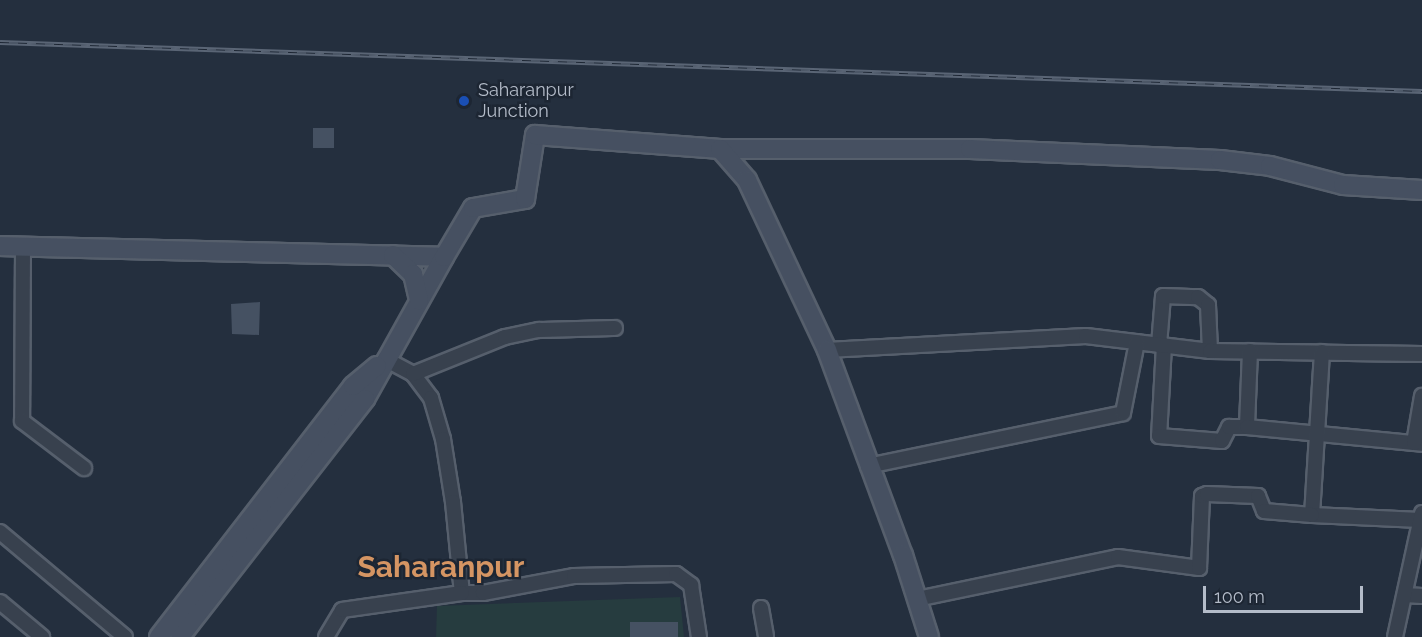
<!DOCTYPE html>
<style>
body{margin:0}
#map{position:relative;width:1422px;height:637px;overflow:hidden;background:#242f3e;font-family:Raleway,sans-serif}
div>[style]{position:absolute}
.green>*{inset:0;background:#263c3f}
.building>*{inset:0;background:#455162;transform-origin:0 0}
.roads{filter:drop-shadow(2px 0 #565f6c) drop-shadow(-2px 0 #565f6c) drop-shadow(0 2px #565f6c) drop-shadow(0 -2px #565f6c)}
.street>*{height:14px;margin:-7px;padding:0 7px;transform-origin:7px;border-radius:7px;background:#38414e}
.secondary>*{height:18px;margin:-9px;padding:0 9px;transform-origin:9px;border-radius:9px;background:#465061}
.rail>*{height:5px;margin-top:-2.5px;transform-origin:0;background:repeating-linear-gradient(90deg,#1d2633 0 9px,#5a6575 0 18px);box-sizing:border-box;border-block:2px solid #5a6575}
.dots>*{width:16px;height:16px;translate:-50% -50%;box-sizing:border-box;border:3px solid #1d2633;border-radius:50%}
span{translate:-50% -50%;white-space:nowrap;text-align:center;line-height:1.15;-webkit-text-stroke:5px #1d2633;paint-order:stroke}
.poi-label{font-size:18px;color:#b4bcc9}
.left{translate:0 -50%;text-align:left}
.town-label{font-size:30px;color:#d59563;font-weight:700}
.scale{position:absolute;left:1203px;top:586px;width:160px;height:27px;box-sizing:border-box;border:3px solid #b4bcc9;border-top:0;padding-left:8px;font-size:18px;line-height:21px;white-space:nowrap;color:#b4bcc9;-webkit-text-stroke:4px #1d2633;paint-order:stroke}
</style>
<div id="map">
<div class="green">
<i style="clip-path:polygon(680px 597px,684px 637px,436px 637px,437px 606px)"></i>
</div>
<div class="building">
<i style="left:313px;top:128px;width:21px;height:20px"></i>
<i style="clip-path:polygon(260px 302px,259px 335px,232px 334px,231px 304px)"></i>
<i style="left:630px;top:622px;width:48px;height:15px"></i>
</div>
<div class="roads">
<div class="street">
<i style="left:23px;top:247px;width:174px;rotate:90.3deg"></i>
<i style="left:22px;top:421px;width:78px;rotate:37.2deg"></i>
<i style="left:1159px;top:345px;width:49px;rotate:-85.3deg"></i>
<i style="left:1163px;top:296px;width:35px;rotate:2deg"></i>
<i style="left:1198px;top:297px;width:13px;rotate:39deg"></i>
<i style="left:1208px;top:305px;width:46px;rotate:87.5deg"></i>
<i style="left:1164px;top:345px;width:91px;rotate:93.1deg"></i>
<i style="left:1159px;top:436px;width:63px;rotate:4.5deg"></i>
<i style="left:1222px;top:441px;width:16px;rotate:-63deg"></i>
<i style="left:1229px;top:427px;width:18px"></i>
<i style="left:827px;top:350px;width:259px;rotate:-3.1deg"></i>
<i style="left:1086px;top:336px;width:125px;rotate:6.9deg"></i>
<i style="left:1210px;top:351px;width:212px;rotate:0.8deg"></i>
<i style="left:1250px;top:351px;width:76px;rotate:92.3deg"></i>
<i style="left:1247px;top:427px;width:176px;rotate:5.5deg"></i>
<i style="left:1322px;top:352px;width:163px;rotate:93.5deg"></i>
<i style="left:1312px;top:515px;width:108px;rotate:2.7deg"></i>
<i style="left:385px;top:359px;width:32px;rotate:28deg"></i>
<i style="left:413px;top:374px;width:30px;rotate:53deg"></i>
<i style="left:431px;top:398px;width:43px;rotate:73.7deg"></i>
<i style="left:443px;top:439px;width:64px;rotate:81deg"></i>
<i style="left:453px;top:502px;width:91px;rotate:84.4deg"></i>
<i style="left:462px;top:593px;width:21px"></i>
<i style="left:483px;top:593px;width:93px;rotate:-10.6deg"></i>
<i style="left:574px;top:576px;width:102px;rotate:-1.1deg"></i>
<i style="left:676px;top:574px;width:19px;rotate:36deg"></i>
<i style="left:691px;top:585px;width:53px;rotate:81.3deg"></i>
<i style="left:413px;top:374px;width:99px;rotate:-21.9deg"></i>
<i style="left:505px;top:337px;width:35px;rotate:-12deg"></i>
<i style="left:539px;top:330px;width:76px;rotate:-1.5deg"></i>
<i style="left:1414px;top:443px;width:48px;rotate:-80.3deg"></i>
<i style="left:868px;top:466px;width:260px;rotate:-11.7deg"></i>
<i style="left:1123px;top:413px;width:72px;rotate:-78.8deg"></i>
<i style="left:0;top:532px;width:163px;rotate:40deg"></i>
<i style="left:1405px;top:595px;width:17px;rotate:3deg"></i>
<i style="left:917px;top:599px;width:205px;rotate:-11.8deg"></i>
<i style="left:1118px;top:557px;width:82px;rotate:7.7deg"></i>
<i style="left:1199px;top:568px;width:72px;rotate:-87.6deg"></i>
<i style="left:1202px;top:496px;width:5px;rotate:-22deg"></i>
<i style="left:1207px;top:494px;width:51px;rotate:2.2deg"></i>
<i style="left:1258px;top:496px;width:16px;rotate:68deg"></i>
<i style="left:1264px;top:511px;width:48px;rotate:4.8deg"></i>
<i style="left:0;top:602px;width:55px;rotate:39.8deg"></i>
<i style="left:761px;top:608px;width:29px;rotate:80deg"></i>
<i style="left:326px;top:637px;width:31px;rotate:-59deg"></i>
<i style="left:342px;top:610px;width:121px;rotate:-8.1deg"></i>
<i style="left:1395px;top:637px;width:127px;rotate:-77.7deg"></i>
</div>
<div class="secondary">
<i style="left:720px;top:149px;width:250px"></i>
<i style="left:970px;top:149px;width:250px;rotate:2.5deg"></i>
<i style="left:1220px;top:160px;width:50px;rotate:6.8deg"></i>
<i style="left:1270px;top:166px;width:75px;rotate:14.6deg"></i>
<i style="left:1343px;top:185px;width:79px;rotate:3.6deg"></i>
<i style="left:0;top:246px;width:444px;rotate:1.4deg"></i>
<i style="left:444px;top:257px;width:162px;rotate:119.1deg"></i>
<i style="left:365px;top:399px;width:301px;rotate:127.9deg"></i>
<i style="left:393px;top:255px;width:28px;rotate:44deg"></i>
<i style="left:413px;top:274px;width:27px;rotate:77deg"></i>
<i style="left:444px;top:257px;width:57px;rotate:-59.4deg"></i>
<i style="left:473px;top:208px;width:53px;rotate:-9.8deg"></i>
<i style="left:525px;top:199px;width:65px;rotate:-81.1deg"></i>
<i style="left:535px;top:135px;width:186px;rotate:4.3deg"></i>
<i style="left:720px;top:149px;width:41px;rotate:48.9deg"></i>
<i style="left:747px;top:180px;width:188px;rotate:64.8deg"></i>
<i style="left:827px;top:350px;width:219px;rotate:69.7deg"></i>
<i style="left:903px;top:555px;width:86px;rotate:72.4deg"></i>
<i style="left:159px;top:637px;width:317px;rotate:-52.3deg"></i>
<i style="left:353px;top:386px;width:31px;rotate:-40deg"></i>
</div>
</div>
<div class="rail">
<i style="left:0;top:42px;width:1423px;rotate:1.97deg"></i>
</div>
<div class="dots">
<i style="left:464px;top:101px;background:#1a4fb4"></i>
</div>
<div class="poi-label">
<span class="left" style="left:478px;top:101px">Saharanpur<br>Junction</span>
</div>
<div class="town-label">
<span style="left:441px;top:567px">Saharanpur</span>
</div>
<div class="scale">100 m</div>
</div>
